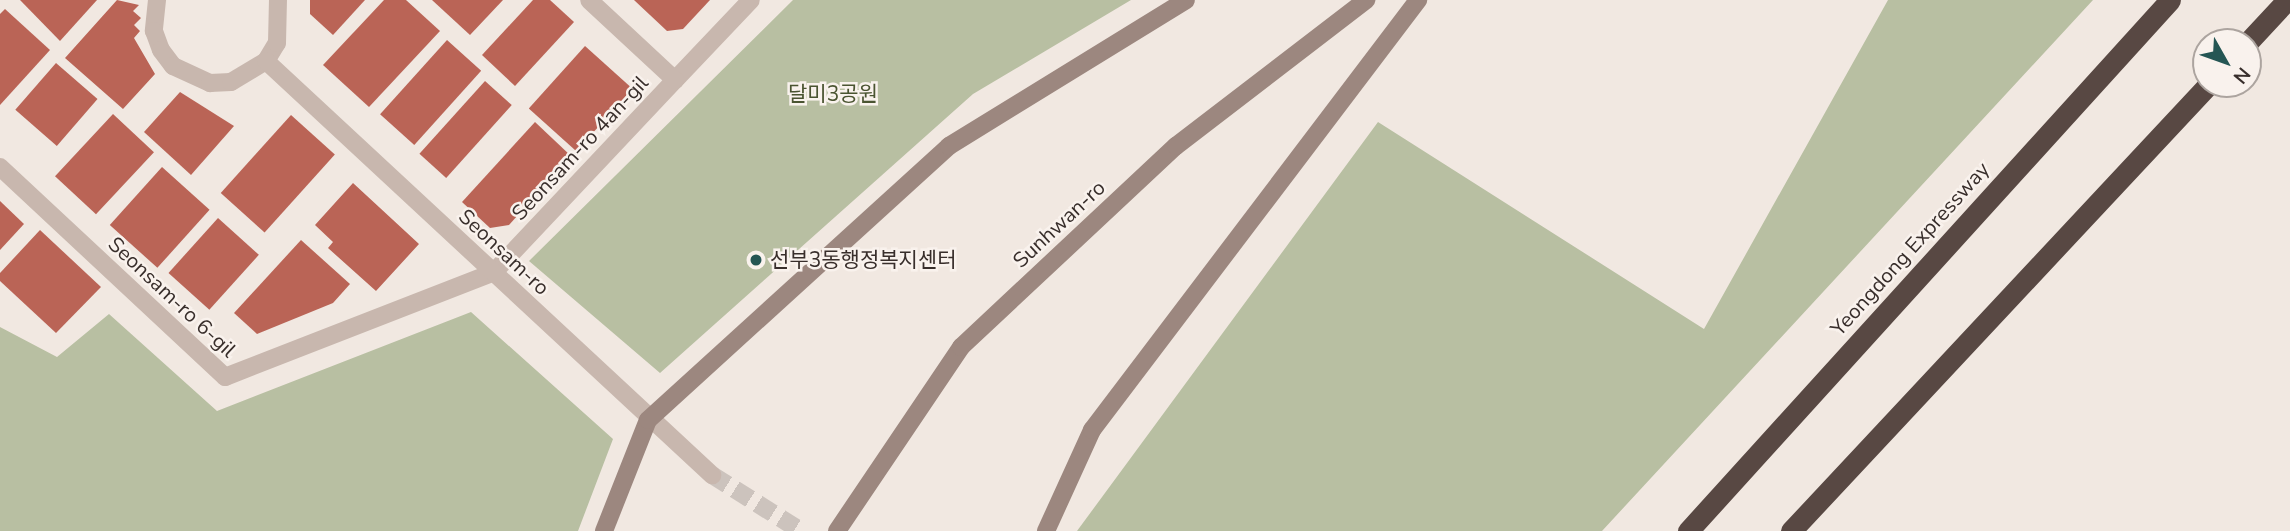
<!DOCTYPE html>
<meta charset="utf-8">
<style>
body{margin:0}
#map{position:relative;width:2290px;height:531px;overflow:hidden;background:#f1e8e1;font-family:"Nunito Sans","Noto Sans KR",sans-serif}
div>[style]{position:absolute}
.green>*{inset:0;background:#b8bfa2}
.building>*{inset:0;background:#ba6456;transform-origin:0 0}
.tertiary-tunnel>*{height:18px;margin-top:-9px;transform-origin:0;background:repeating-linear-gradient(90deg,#ccc3bd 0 18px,transparent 0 27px)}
.minor>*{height:18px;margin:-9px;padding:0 9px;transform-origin:9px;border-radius:9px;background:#c8b7ae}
.tertiary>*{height:18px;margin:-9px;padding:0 9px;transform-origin:9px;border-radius:9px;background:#c8b7ae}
.secondary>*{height:18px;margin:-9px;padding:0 9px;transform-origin:9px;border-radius:9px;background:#9c877f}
.motorway>*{height:21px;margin:-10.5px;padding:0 10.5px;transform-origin:10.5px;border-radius:10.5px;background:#584843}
.dots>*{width:19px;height:19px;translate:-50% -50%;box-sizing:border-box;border:4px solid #f9f2ed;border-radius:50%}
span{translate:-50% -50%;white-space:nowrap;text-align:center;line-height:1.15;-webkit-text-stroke:5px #f9f2ed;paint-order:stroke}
.park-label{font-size:21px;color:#4a5431}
.street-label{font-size:21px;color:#382e2b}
.poi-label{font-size:21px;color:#382e2b}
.left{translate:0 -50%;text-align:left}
.north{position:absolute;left:2192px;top:28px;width:70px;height:70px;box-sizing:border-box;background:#f9f2ed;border:2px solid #aca49f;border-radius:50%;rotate:130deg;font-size:19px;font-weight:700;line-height:28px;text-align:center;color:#382e2b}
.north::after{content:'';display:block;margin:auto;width:24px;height:32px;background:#255654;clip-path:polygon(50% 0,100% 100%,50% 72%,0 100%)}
</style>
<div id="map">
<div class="green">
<i style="clip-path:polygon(793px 0,1131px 0,973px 94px,660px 373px,529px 261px)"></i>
<i style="clip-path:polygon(1888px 0,2093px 0,1602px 531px,1077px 531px,1378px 122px,1704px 329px)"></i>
<i style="clip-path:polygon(471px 312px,613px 439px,578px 531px,0 531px,0 327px,57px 357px,109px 314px,217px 411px)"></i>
</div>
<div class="building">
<i style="clip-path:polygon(20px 0,97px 0,60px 41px)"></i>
<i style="clip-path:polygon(117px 0,139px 5px,133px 11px,141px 18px,134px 25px,140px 31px,134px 38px,155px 74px,123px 109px,65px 58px)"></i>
<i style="clip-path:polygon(310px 0,365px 0,333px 35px,310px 14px)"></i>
<i style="clip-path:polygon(384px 0,406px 0,440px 31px,369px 107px,323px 65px)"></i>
<i style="clip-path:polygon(432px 0,503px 0,470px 35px)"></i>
<i style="clip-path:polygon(533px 0,550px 0,574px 22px,515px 86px,482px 55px)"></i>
<i style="clip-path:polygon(634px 0,710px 0,683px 29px,667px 31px)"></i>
<i style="clip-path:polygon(5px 9px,50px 50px,0 105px,0 14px)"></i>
<i style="left:447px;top:40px;width:46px;height:100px;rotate:42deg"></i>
<i style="left:585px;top:46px;width:64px;height:84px;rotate:42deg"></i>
<i style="left:56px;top:63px;width:55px;height:62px;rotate:41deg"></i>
<i style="left:485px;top:81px;width:36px;height:98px;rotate:42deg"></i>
<i style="clip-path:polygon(180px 92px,234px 126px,191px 175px,144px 132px)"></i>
<i style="left:113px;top:114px;width:56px;height:85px;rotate:43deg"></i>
<i style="left:291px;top:115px;width:59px;height:105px;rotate:42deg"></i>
<i style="clip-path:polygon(535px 122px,571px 156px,509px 225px,490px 228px,462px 202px)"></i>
<i style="left:162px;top:167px;width:64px;height:78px;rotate:42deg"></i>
<i style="clip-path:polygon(353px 183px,419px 244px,376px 291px,328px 248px,333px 242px,315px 225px)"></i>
<i style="clip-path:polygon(0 201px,24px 224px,0 250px)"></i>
<i style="left:218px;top:218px;width:55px;height:74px;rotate:42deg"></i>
<i style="clip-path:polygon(40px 230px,101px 287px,56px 333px,0 281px,0 273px)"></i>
<i style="clip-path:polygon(301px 240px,350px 284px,333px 303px,257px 334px,234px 313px)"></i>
</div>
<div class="tertiary-tunnel">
<i style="left:712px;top:475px;width:105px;rotate:32.2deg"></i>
</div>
<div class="minor">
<i style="left:675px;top:80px;width:110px;rotate:-46.5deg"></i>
<i style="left:0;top:167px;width:308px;rotate:43deg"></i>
<i style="left:225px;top:377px;width:289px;rotate:-21.3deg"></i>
<i style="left:494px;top:272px;width:264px;rotate:-46.7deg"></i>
<i style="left:675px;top:80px;width:117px;rotate:-137.1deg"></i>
</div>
<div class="tertiary">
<i style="left:157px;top:0;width:31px;rotate:96deg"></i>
<i style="left:154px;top:31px;width:20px;rotate:70deg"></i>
<i style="left:161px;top:50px;width:20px;rotate:53deg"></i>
<i style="left:173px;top:66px;width:41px;rotate:24.7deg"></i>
<i style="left:210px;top:83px;width:21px;rotate:-3deg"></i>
<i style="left:231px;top:82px;width:41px;rotate:-31deg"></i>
<i style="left:266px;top:61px;width:21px;rotate:-59deg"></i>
<i style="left:277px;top:43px;width:43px;rotate:-88.7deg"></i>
<i style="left:266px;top:61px;width:609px;rotate:42.87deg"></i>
</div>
<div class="secondary">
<i style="left:604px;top:531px;width:119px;rotate:-68.4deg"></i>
<i style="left:648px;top:420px;width:407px;rotate:-42.3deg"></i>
<i style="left:949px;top:146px;width:278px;rotate:-31.6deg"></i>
<i style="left:837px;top:531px;width:222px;rotate:-56deg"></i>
<i style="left:961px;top:347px;width:294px;rotate:-43.1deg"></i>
<i style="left:1176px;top:146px;width:240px;rotate:-37.5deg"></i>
<i style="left:1046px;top:531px;width:111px;rotate:-65.5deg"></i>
<i style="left:1092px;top:430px;width:540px;rotate:-52.83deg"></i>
</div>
<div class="motorway">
<i style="left:2248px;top:42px;width:57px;rotate:-47.1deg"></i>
<i style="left:1688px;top:531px;width:717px;rotate:-47.77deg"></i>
<i style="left:1791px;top:531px;width:612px;rotate:-46.92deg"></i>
</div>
<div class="dots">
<i style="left:756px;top:260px;background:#255654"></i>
</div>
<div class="park-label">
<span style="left:833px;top:94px">달미3공원</span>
</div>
<div class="street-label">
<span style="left:580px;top:148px;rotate:-47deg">Seonsam-ro 4an-gil</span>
<span style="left:1059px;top:224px;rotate:-43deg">Sunhwan-ro</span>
<span style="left:1910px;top:249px;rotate:-48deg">Yeongdong Expressway</span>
<span style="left:504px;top:252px;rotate:43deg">Seonsam-ro</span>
<span style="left:172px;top:297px;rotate:43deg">Seonsam-ro 6-gil</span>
</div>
<div class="poi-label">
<span class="left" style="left:770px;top:260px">선부3동행정복지센터</span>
</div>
<div class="north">N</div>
</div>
